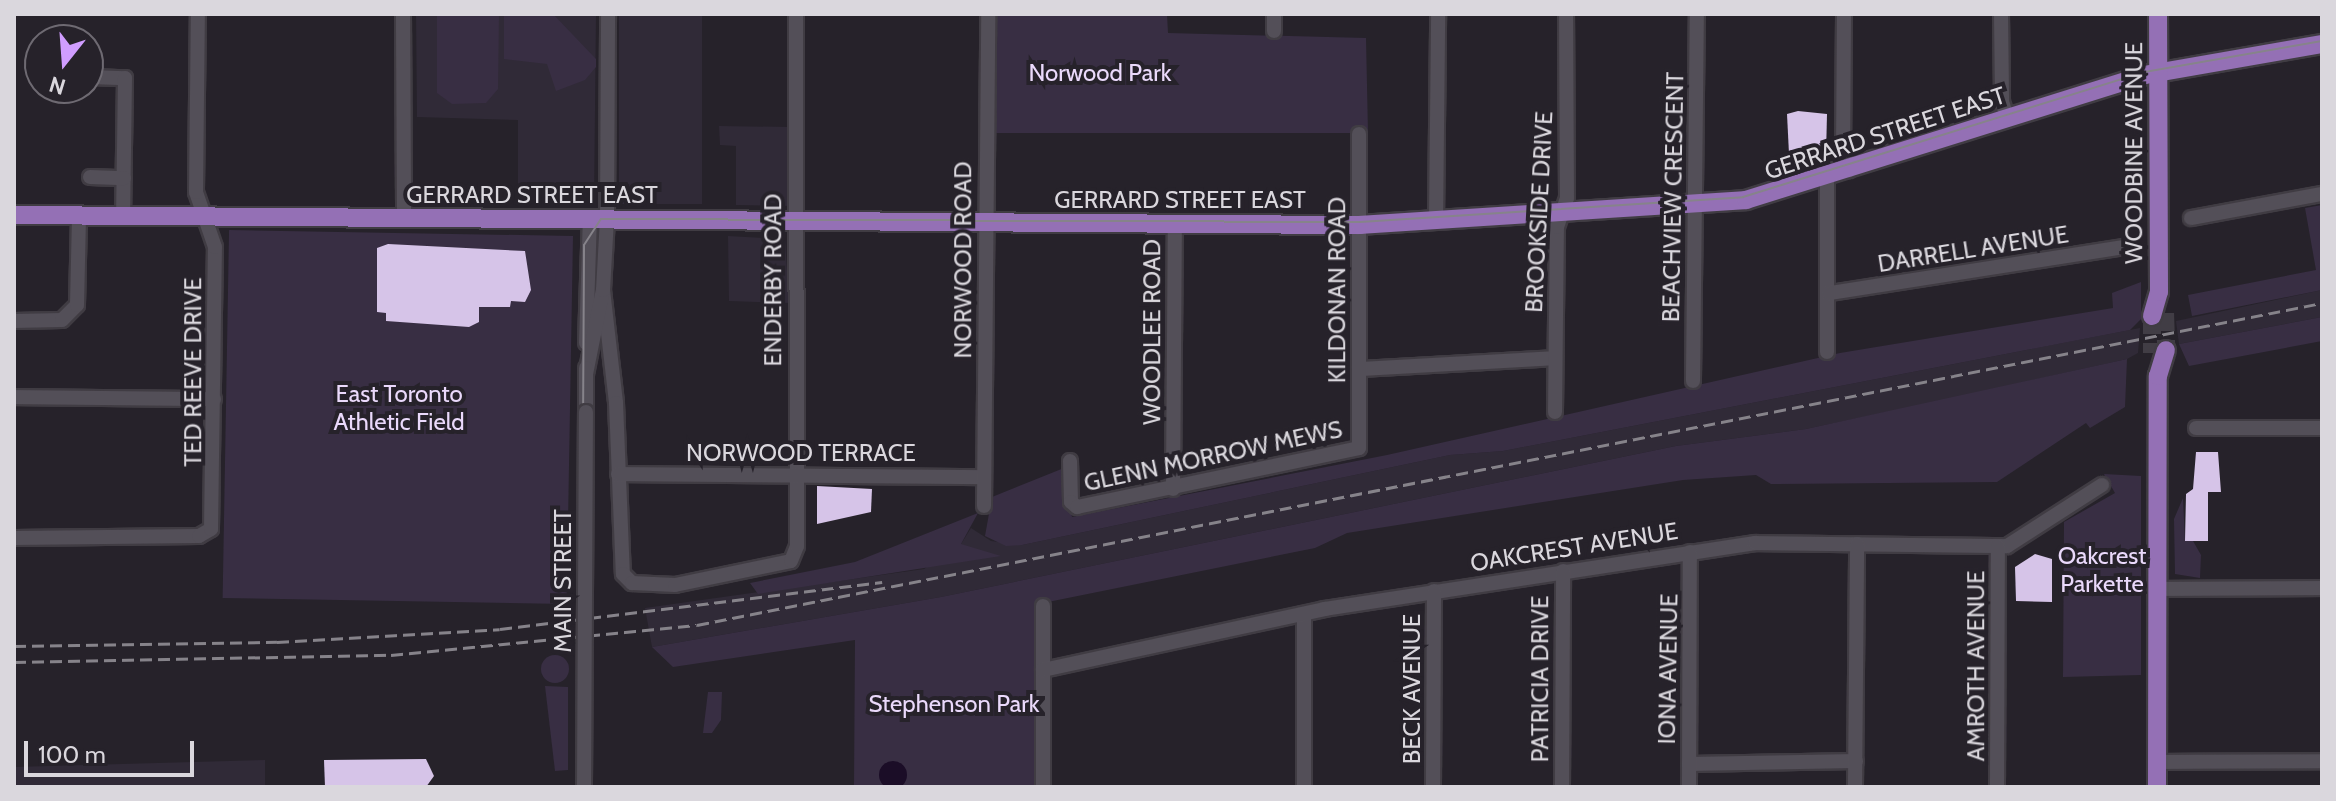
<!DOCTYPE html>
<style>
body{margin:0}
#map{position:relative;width:2336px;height:801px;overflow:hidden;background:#26222a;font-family:Cabin,sans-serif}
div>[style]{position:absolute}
.built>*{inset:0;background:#302a37;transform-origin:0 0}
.green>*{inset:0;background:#382e43;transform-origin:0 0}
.round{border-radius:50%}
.water>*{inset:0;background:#1b0d27}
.building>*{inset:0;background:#d6c4e8}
.major-tunnel>*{height:18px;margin-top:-9px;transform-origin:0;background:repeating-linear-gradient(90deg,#413d45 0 18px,transparent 0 27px)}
.roads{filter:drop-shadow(2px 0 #403c43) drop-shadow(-2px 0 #403c43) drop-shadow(0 2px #403c43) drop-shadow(0 -2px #403c43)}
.minor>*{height:14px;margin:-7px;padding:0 7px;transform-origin:7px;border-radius:7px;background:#534f58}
.major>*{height:18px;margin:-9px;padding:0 9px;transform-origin:9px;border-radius:9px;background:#9470b5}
.tram>*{height:2px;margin:-1px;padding:0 1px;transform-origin:1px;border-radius:1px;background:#86838a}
.rail>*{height:3px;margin-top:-1.5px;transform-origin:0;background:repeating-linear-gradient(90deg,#86838a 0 12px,transparent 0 18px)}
.bridges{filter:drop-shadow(2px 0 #403c43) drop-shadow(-2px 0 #403c43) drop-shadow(0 2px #403c43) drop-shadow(0 -2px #403c43)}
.minor-bridge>*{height:14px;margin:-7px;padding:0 7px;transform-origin:7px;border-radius:7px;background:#534f58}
span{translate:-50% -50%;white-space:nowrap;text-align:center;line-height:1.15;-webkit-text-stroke:8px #26222a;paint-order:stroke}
.park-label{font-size:24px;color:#ead9fb}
.street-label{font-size:24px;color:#dad7dd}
.frame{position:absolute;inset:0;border:16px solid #dad7dd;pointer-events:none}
.north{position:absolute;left:24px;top:24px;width:80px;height:80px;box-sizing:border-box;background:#26222a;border:2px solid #6e6a72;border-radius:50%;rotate:197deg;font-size:22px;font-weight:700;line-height:32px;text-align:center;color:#dad7dd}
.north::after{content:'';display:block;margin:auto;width:28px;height:36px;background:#d09dff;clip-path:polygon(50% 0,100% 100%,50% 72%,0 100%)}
.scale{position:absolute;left:24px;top:741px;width:170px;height:36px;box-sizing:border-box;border:4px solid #dad7dd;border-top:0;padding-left:10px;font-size:24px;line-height:28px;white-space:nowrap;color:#dad7dd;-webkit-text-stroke:6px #26222a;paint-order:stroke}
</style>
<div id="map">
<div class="built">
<i style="clip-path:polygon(416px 14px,596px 14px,594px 202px,518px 202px,518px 120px,417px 117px)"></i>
<i style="left:619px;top:14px;width:83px;height:190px"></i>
<i style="clip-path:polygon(719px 126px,790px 127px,790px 206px,736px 205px,736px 146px,720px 145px)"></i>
<i style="clip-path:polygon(728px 236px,785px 239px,789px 303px,729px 301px)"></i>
<i style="clip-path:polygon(2322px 290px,2322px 317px,2179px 344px,2176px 321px)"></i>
<i style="clip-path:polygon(2140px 328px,2138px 353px,2127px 359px,1935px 402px,1806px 429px,1676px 446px,941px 597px,652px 647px,645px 608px,924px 569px,961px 544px,971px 528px,991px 541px,1022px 545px,1450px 455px,1503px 451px)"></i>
<i style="clip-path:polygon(265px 760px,265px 787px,14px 787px,14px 767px)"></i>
</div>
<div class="green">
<i style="clip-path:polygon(437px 14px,499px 14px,498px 89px,486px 103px,452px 104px,437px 93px)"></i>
<i style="clip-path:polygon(504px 14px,553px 14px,596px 59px,596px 67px,585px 80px,556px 91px,547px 64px,504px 59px)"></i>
<i style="clip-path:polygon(995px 14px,1167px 14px,1168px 33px,1366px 38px,1368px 133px,994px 133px)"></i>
<i style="clip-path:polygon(2322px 205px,2322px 290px,2192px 316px,2188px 295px,2316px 270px,2305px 208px)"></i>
<i style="left:573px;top:236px;width:368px;height:344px;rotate:91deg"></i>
<i style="clip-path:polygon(2141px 282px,2141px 319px,2130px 330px,1503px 451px,1450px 455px,1022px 545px,1006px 546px,985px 536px,992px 497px,1064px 468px,1072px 517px,1387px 455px,1840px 353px,2113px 308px,2112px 293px)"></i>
<i style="clip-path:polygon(2322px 317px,2322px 341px,2290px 347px,2189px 366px,2179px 344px)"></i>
<i style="clip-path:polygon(2127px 359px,2125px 407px,2090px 428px,2086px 423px,1997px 482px,1771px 484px,1756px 475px,1683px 480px,1347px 533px,1315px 548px,1038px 604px,1037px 787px,854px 787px,855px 640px,673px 667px,652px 647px,941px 597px,1676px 446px,1806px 429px)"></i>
<i style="clip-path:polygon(2104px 474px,2141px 476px,2141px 675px,2063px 677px,2064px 522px,2115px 493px)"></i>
<i style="clip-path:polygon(2183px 498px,2185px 541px,2193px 541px,2201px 555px,2200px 578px,2175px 574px,2174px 519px)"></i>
<i style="clip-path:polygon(978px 513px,961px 544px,1001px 556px,758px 594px,750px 583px,855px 562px)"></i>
<i class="round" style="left:541px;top:655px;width:28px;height:28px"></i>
<i style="clip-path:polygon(545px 686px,568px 687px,568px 770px,555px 771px)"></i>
<i style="clip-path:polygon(708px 692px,722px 692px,721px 720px,712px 733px,703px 733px)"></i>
</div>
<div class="water">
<i class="round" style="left:879px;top:761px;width:28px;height:28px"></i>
</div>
<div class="building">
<i style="clip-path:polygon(1798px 111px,1827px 114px,1826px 155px,1789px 154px,1787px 114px)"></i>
<i style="clip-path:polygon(388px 244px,525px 251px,531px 290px,525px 302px,511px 301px,510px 307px,479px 307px,479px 322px,469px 327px,386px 321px,386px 313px,377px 312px,377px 248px)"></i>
<i style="clip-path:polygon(2196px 452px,2218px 452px,2221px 492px,2208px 492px,2208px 541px,2185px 541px,2186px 494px,2193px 489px)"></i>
<i style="clip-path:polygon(817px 486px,872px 489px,871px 512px,817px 524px)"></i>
<i style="clip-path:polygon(2035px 554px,2052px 559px,2052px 602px,2016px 601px,2015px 567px)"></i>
<i style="clip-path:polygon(426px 759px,434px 776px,426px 787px,325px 787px,324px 760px)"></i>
</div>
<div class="major-tunnel">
<i style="left:2165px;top:313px;width:37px;rotate:88deg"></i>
<i style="left:2152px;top:316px;width:37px;rotate:90deg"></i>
</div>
<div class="roads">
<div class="minor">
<i style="left:403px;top:14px;width:205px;rotate:89.7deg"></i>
<i style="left:1844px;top:14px;width:130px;rotate:90.4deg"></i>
<i style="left:1843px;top:144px;width:27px;rotate:77deg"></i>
<i style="left:2001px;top:14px;width:88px;rotate:89.3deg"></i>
<i style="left:2002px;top:102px;width:18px;rotate:71deg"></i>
<i style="left:1274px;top:31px;width:17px;rotate:-90deg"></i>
<i style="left:90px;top:77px;width:35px;rotate:2deg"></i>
<i style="left:125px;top:78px;width:137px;rotate:90.8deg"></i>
<i style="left:90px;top:177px;width:34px;rotate:2deg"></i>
<i style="left:1827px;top:177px;width:175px;rotate:90deg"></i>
<i style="left:2191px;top:218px;width:133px;rotate:-10.4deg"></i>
<i style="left:1436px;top:221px;width:207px;rotate:-89.4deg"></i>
<i style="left:603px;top:290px;width:114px;rotate:83.4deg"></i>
<i style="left:616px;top:403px;width:171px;rotate:87.7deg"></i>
<i style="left:623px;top:574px;width:13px;rotate:45deg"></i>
<i style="left:632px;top:583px;width:43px;rotate:2.7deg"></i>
<i style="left:675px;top:585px;width:118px;rotate:-11.7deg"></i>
<i style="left:791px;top:561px;width:16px;rotate:-68deg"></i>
<i style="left:797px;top:546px;width:532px;rotate:-90.11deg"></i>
<i style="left:1830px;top:293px;width:297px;rotate:-8.9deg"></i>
<i style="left:14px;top:321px;width:48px;rotate:-1.2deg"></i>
<i style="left:62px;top:320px;width:21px;rotate:-45deg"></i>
<i style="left:77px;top:305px;width:90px;rotate:-88.7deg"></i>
<i style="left:586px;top:343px;width:124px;rotate:-88.2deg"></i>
<i style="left:1359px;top:369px;width:196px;rotate:-3.2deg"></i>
<i style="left:586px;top:374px;width:86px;rotate:-78.6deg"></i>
<i style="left:603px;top:290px;width:71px;rotate:-86.8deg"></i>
<i style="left:607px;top:219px;width:205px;rotate:-89.7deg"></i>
<i style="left:1693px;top:381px;width:367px;rotate:-89.4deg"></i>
<i style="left:14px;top:397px;width:200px;rotate:0.6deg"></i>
<i style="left:586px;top:412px;width:44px;rotate:-90deg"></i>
<i style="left:1555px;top:412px;width:185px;rotate:-89.4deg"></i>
<i style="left:1557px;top:227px;width:31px;rotate:-71deg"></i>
<i style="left:1567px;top:198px;width:184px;rotate:-90.3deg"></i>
<i style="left:2196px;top:428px;width:126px"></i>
<i style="left:1070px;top:461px;width:41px;rotate:88.6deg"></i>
<i style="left:1071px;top:502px;width:8px;rotate:40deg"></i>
<i style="left:1077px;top:507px;width:288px;rotate:-11.8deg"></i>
<i style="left:1359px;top:448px;width:314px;rotate:-90deg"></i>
<i style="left:618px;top:474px;width:366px;rotate:0.5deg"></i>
<i style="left:1173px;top:489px;width:265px;rotate:-89.6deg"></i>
<i style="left:984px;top:506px;width:492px;rotate:-89.5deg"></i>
<i style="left:14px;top:538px;width:185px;rotate:-0.6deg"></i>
<i style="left:199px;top:536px;width:14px;rotate:-30deg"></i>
<i style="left:211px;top:529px;width:282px;rotate:-89.2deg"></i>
<i style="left:215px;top:247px;width:58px;rotate:-109.1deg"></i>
<i style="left:196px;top:192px;width:178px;rotate:-89.4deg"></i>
<i style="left:2156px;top:589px;width:166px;rotate:-0.3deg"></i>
<i style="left:1043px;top:606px;width:181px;rotate:90deg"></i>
<i style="left:1304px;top:614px;width:173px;rotate:90deg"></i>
<i style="left:1043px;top:670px;width:288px;rotate:-12.2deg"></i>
<i style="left:1324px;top:609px;width:436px;rotate:-8.7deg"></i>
<i style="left:1755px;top:543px;width:252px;rotate:0.7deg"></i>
<i style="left:2007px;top:546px;width:113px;rotate:-32.7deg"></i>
<i style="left:2157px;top:762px;width:165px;rotate:-0.3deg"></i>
<i style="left:1689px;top:764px;width:167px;rotate:-1deg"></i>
<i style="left:1433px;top:787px;width:196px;rotate:-89.7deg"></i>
<i style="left:1562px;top:787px;width:216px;rotate:-89.7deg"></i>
<i style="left:1689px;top:787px;width:235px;rotate:-89.8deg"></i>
<i style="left:1855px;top:787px;width:243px;rotate:-89.5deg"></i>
<i style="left:1997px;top:787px;width:241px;rotate:-89.8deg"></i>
</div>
<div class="major">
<i style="left:14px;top:215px;width:1346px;rotate:0.43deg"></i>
<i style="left:1360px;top:225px;width:387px;rotate:-3.7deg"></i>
<i style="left:1746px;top:200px;width:417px;rotate:-17.4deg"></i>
<i style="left:2144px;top:75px;width:181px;rotate:-9.9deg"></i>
<i style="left:2152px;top:316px;width:25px;rotate:-74deg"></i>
<i style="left:2159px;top:292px;width:278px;rotate:-90.2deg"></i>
<i style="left:2157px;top:787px;width:411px;rotate:-89.9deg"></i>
<i style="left:2158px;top:376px;width:27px;rotate:-73deg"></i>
</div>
</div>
<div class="tram">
<i style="left:581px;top:787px;width:542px;rotate:-89.68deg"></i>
<i style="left:584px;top:245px;width:31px;rotate:-57deg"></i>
<i style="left:601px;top:219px;width:759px;rotate:0.23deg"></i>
<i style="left:1360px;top:222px;width:384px;rotate:-3.7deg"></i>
<i style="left:1743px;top:197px;width:420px;rotate:-17.3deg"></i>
<i style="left:2144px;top:72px;width:181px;rotate:-9.9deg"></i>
</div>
<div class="rail">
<i style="left:14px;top:646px;width:263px;rotate:-0.9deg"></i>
<i style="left:277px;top:642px;width:223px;rotate:-3.3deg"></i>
<i style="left:500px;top:629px;width:385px;rotate:-7deg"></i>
<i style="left:14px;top:662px;width:377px;rotate:-1.1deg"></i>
<i style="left:391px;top:655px;width:307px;rotate:-5.6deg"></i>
<i style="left:697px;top:625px;width:1657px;rotate:-11.21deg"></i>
</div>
<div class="bridges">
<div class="minor-bridge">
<i style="left:584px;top:787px;width:375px;rotate:-89.7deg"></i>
</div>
</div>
<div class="park-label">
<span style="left:1100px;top:73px">Norwood Park</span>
<span style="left:399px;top:408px">East Toronto<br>Athletic Field</span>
<span style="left:2102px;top:570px">Oakcrest<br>Parkette</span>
<span style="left:954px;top:704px">Stephenson Park</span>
</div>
<div class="street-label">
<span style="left:1885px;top:133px;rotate:-18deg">GERRARD STREET EAST</span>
<span style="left:2134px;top:153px;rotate:-90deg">WOODBINE AVENUE</span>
<span style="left:532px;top:195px">GERRARD STREET EAST</span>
<span style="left:1673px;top:197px;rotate:-89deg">BEACHVIEW CRESCENT</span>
<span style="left:1180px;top:200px">GERRARD STREET EAST</span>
<span style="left:1539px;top:212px;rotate:-87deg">BROOKSIDE DRIVE</span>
<span style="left:1973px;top:249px;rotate:-9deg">DARRELL AVENUE</span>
<span style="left:963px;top:260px;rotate:-90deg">NORWOOD ROAD</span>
<span style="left:773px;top:280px;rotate:-90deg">ENDERBY ROAD</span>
<span style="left:1337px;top:290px;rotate:-90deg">KILDONAN ROAD</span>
<span style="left:1152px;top:332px;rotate:-90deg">WOODLEE ROAD</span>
<span style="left:193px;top:372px;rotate:-90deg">TED REEVE DRIVE</span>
<span style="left:801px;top:453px">NORWOOD TERRACE</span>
<span style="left:1213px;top:456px;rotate:-12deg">GLENN MORROW MEWS</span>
<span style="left:1574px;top:547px;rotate:-9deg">OAKCREST AVENUE</span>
<span style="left:563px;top:581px;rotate:-90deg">MAIN STREET</span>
<span style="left:1976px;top:666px;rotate:-90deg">AMROTH AVENUE</span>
<span style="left:1668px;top:669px;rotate:-89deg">IONA AVENUE</span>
<span style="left:1540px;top:679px;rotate:-90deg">PATRICIA DRIVE</span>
<span style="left:1412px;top:689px;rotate:-90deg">BECK AVENUE</span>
</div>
<div class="frame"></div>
<div class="north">N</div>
<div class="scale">100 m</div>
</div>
